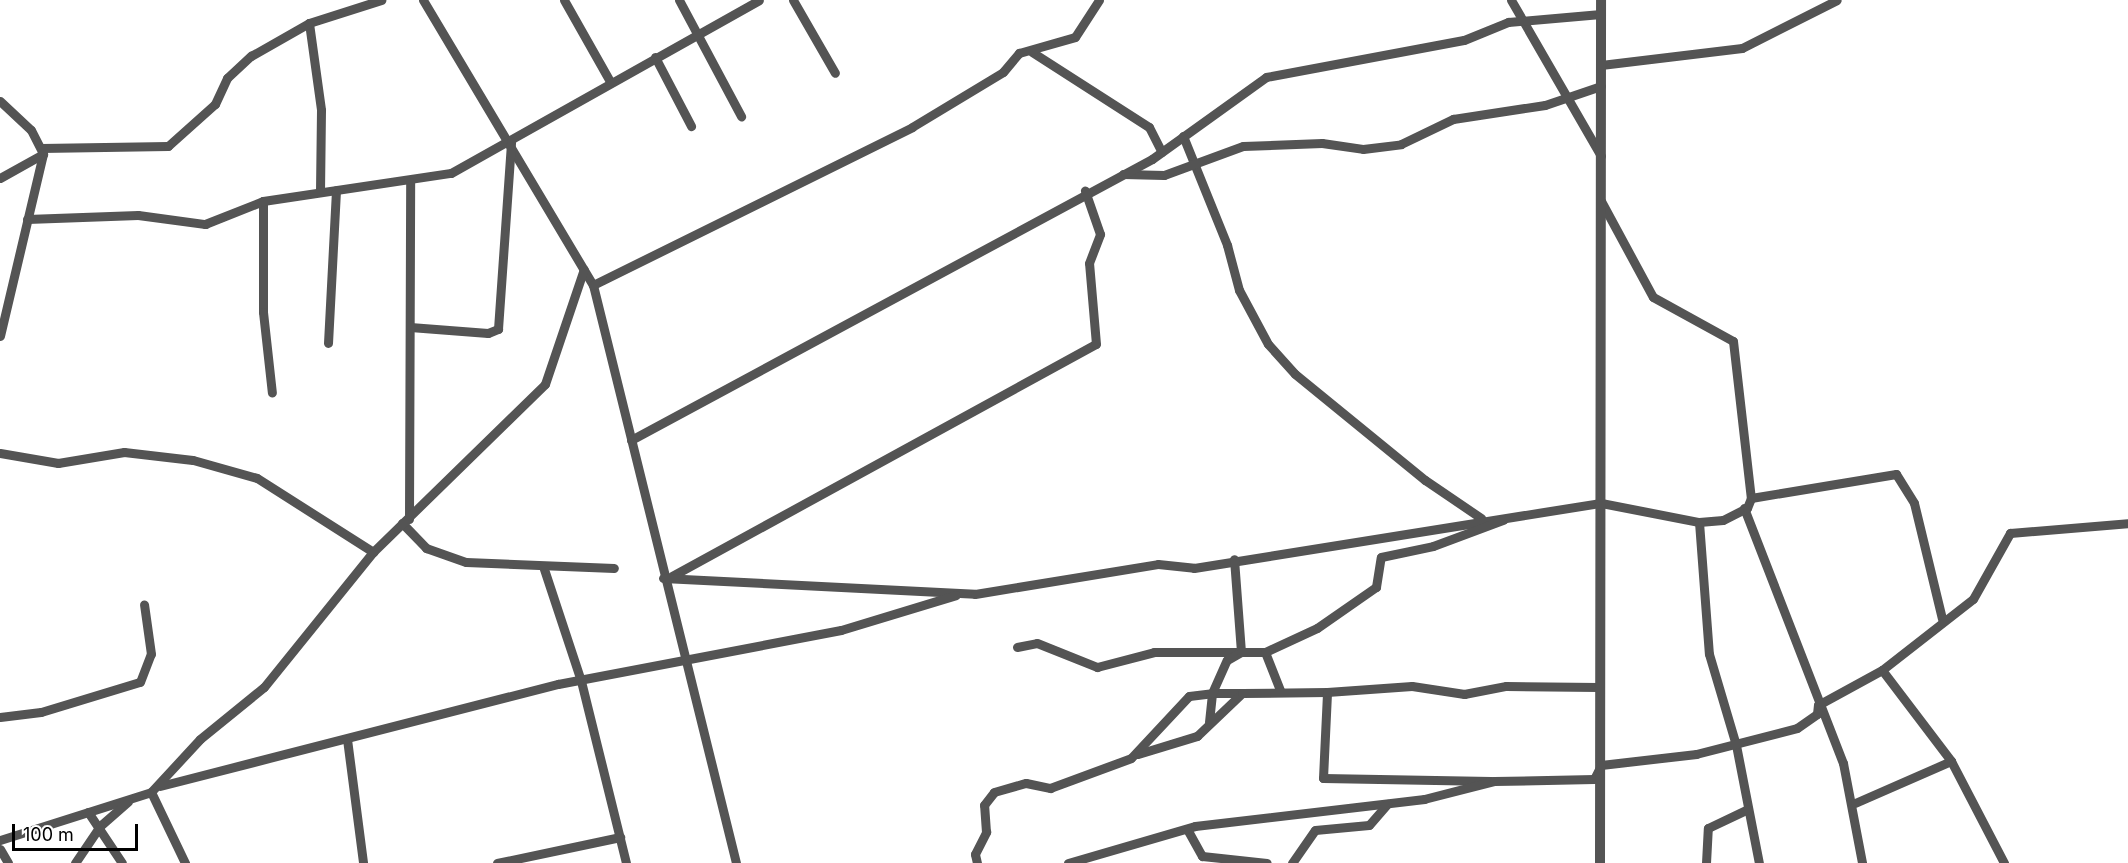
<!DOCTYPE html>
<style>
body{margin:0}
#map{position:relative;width:2128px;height:863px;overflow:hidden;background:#fff;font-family:Inter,sans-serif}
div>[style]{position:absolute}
.minor>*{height:9px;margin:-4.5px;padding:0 4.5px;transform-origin:4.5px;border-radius:4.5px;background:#545454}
.tertiary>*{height:10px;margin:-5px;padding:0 5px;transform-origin:5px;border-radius:5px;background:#545454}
span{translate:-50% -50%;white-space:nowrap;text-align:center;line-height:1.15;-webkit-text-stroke:6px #fff;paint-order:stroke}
.scale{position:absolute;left:12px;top:824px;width:126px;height:27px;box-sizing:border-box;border:3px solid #000;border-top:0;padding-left:8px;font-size:18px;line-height:21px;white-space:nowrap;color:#000;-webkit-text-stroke:4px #fff;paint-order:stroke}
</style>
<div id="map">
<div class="minor">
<i style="left:423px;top:0;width:332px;rotate:59.2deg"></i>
<i style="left:593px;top:285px;width:595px;rotate:76.1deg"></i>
<i style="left:564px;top:0;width:95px;rotate:60.5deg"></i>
<i style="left:679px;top:0;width:132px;rotate:61.9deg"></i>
<i style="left:793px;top:0;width:84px;rotate:60.1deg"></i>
<i style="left:1511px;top:0;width:180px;rotate:60deg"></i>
<i style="left:309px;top:23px;width:88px;rotate:82.1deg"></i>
<i style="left:321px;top:110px;width:82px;rotate:90.7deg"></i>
<i style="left:1032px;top:52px;width:139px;rotate:32.7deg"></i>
<i style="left:1149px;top:127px;width:28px;rotate:63deg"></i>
<i style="left:655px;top:57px;width:78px;rotate:62.4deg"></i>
<i style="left:1601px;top:65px;width:142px;rotate:-6.9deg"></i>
<i style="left:1742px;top:48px;width:106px;rotate:-26.8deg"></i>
<i style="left:0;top:101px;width:42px;rotate:43.1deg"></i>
<i style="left:31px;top:130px;width:27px;rotate:63deg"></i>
<i style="left:43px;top:154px;width:187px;rotate:103.3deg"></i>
<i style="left:1183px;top:136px;width:118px;rotate:68deg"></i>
<i style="left:1227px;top:245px;width:47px;rotate:75.1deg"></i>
<i style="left:1239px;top:290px;width:61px;rotate:61.8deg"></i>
<i style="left:1268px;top:344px;width:40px;rotate:48deg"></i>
<i style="left:1295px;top:374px;width:168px;rotate:39.2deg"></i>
<i style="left:1425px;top:480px;width:68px;rotate:34.2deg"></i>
<i style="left:41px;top:148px;width:127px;rotate:-0.9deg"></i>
<i style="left:168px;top:146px;width:63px;rotate:-41.8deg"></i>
<i style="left:215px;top:104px;width:29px;rotate:-65deg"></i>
<i style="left:227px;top:78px;width:33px;rotate:-43deg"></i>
<i style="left:251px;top:56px;width:67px;rotate:-29.6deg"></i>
<i style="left:309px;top:23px;width:76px;rotate:-17.7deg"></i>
<i style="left:1123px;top:174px;width:41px;rotate:1.4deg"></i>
<i style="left:1164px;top:175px;width:84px;rotate:-20.2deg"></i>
<i style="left:1243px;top:146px;width:79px;rotate:-2.2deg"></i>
<i style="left:1322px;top:143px;width:41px;rotate:8.3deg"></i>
<i style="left:1363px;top:149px;width:38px;rotate:-7deg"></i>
<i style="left:1401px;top:144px;width:58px;rotate:-25.7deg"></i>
<i style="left:1453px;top:119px;width:93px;rotate:-8.7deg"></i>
<i style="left:1545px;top:105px;width:59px;rotate:-18.7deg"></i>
<i style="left:0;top:178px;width:49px;rotate:-29.2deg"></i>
<i style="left:263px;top:201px;width:111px;rotate:90deg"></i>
<i style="left:263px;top:312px;width:81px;rotate:83.7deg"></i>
<i style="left:1601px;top:201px;width:109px;rotate:61.6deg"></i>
<i style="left:1653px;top:297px;width:91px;rotate:28.8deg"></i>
<i style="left:1733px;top:341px;width:158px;rotate:83.5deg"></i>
<i style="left:27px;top:219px;width:111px;rotate:-2.1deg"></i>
<i style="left:138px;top:215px;width:68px;rotate:7.7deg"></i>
<i style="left:205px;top:224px;width:62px;rotate:-21.6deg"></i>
<i style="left:263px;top:201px;width:190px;rotate:-8.5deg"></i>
<i style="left:451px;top:173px;width:353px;rotate:-29.3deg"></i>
<i style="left:593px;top:285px;width:356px;rotate:-26.3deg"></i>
<i style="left:912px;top:127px;width:106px;rotate:-31.1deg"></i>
<i style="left:1003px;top:72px;width:25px;rotate:-50deg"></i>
<i style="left:1019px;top:53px;width:58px;rotate:-15.9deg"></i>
<i style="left:1075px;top:37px;width:44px;rotate:-57deg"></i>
<i style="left:410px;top:327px;width:78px;rotate:4.4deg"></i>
<i style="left:488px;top:333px;width:11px;rotate:-22deg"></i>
<i style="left:498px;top:329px;width:188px;rotate:-86deg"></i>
<i style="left:328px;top:343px;width:153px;rotate:-87deg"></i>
<i style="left:631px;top:440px;width:592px;rotate:-28.34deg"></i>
<i style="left:1152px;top:159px;width:140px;rotate:-35.7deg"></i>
<i style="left:1266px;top:77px;width:201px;rotate:-10.6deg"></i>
<i style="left:1464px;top:40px;width:48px;rotate:-22.2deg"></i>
<i style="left:1508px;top:22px;width:93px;rotate:-4.9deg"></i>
<i style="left:0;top:453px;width:59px;rotate:9.8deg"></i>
<i style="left:58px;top:463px;width:67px;rotate:-9.5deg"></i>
<i style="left:124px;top:452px;width:69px;rotate:6.6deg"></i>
<i style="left:193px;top:460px;width:66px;rotate:15.7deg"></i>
<i style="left:257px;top:478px;width:138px;rotate:32.5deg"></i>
<i style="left:1744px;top:508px;width:274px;rotate:68.8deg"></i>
<i style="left:1843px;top:763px;width:102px;rotate:79.2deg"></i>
<i style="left:409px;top:519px;width:337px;rotate:-89.8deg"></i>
<i style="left:1699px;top:522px;width:132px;rotate:85.7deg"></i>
<i style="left:1709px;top:654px;width:95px;rotate:73.5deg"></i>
<i style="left:1736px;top:745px;width:120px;rotate:79deg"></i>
<i style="left:402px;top:523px;width:35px;rotate:46deg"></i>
<i style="left:426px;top:548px;width:42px;rotate:19.3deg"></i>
<i style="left:466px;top:562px;width:148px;rotate:2.3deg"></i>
<i style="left:543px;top:566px;width:121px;rotate:71.7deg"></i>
<i style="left:581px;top:681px;width:187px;rotate:76.1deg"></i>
<i style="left:672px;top:576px;width:483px;rotate:-28.7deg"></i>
<i style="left:1096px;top:344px;width:81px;rotate:-94.9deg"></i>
<i style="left:1089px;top:263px;width:31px;rotate:-69deg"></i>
<i style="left:1100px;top:234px;width:46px;rotate:-109.2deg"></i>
<i style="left:663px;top:578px;width:312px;rotate:2.9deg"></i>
<i style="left:975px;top:594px;width:185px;rotate:-9.3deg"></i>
<i style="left:1158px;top:564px;width:36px;rotate:6deg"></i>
<i style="left:1194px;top:568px;width:412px;rotate:-9.1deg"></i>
<i style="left:1601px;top:503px;width:100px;rotate:11deg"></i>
<i style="left:1699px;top:522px;width:24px;rotate:-5deg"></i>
<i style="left:1723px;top:520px;width:27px;rotate:-27deg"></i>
<i style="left:1747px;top:508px;width:11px;rotate:-68deg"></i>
<i style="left:1751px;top:498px;width:147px;rotate:-9.4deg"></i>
<i style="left:1896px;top:474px;width:34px;rotate:58deg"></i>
<i style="left:1914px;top:503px;width:119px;rotate:76.4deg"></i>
<i style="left:1017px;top:647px;width:20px;rotate:-11deg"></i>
<i style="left:1037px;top:643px;width:65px;rotate:21.8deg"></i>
<i style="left:1097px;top:667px;width:59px;rotate:-14.7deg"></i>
<i style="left:1154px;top:652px;width:87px"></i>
<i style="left:1241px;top:652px;width:93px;rotate:-94.3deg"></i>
<i style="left:1265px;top:652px;width:41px;rotate:68.5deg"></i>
<i style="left:1882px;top:670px;width:114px;rotate:52.8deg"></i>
<i style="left:1951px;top:761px;width:115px;rotate:62.5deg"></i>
<i style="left:0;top:717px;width:41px;rotate:-7deg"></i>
<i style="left:41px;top:712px;width:103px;rotate:-16.9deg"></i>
<i style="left:140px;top:682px;width:30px;rotate:-69deg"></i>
<i style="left:151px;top:654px;width:50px;rotate:-98deg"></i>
<i style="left:1209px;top:722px;width:29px;rotate:-84deg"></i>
<i style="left:1212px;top:693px;width:30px"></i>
<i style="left:347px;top:739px;width:125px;rotate:82.6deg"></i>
<i style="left:1138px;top:754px;width:62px;rotate:-17deg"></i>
<i style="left:1197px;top:736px;width:62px;rotate:-43.7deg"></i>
<i style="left:1242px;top:693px;width:85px;rotate:-0.7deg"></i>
<i style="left:1491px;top:781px;width:168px;rotate:-179deg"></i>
<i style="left:1323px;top:778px;width:86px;rotate:-87.3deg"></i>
<i style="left:1327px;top:692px;width:85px;rotate:-4deg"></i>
<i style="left:1412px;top:686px;width:53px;rotate:8.7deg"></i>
<i style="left:1464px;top:694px;width:43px;rotate:-10.8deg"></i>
<i style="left:1506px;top:686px;width:92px;rotate:0.6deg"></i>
<i style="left:160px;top:786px;width:411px;rotate:-14.4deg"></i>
<i style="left:558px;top:684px;width:288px;rotate:-10.8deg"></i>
<i style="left:841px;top:630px;width:120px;rotate:-16.9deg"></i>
<i style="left:151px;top:792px;width:79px;rotate:64.4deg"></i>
<i style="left:1855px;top:803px;width:105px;rotate:-23.6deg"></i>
<i style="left:88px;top:812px;width:61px;rotate:56.3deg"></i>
<i style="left:1187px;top:829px;width:31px;rotate:61deg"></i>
<i style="left:1202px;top:856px;width:65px;rotate:6.1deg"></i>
<i style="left:0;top:840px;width:158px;rotate:-17.6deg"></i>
<i style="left:151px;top:792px;width:72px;rotate:-47.2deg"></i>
<i style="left:200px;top:739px;width:82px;rotate:-39.1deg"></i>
<i style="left:264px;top:687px;width:174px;rotate:-51.1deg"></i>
<i style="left:373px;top:552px;width:240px;rotate:-44.3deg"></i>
<i style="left:545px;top:384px;width:121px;rotate:-71.3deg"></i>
<i style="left:0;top:849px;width:16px;rotate:60deg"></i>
<i style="left:75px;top:863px;width:45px;rotate:-56deg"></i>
<i style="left:100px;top:826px;width:37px;rotate:-41deg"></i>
<i style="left:497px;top:863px;width:126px;rotate:-11.9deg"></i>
<i style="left:977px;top:863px;width:9px;rotate:-103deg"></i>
<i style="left:975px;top:854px;width:25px;rotate:-63deg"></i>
<i style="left:986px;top:832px;width:27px;rotate:-94deg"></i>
<i style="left:984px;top:805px;width:16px;rotate:-52deg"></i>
<i style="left:994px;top:792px;width:33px;rotate:-16deg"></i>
<i style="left:1026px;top:783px;width:25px;rotate:12deg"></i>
<i style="left:1050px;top:788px;width:86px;rotate:-20.3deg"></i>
<i style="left:1131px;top:758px;width:85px;rotate:-46.9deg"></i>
<i style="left:1189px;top:696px;width:23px;rotate:-7deg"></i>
<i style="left:1212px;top:693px;width:36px;rotate:-66deg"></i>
<i style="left:1227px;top:660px;width:16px;rotate:-30deg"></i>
<i style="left:1241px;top:652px;width:24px"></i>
<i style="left:1265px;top:652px;width:57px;rotate:-24.8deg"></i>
<i style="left:1317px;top:628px;width:72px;rotate:-34.8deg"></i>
<i style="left:1376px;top:587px;width:30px;rotate:-81deg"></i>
<i style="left:1381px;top:557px;width:53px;rotate:-11.9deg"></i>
<i style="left:1433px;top:546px;width:75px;rotate:-20.4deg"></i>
<i style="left:1068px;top:863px;width:132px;rotate:-16.2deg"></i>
<i style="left:1195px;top:826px;width:231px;rotate:-6.7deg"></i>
<i style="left:1424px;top:799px;width:72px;rotate:-14.4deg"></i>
<i style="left:1494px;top:781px;width:100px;rotate:-1.1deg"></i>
<i style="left:1594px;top:779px;width:16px;rotate:-63deg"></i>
<i style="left:1601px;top:765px;width:96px;rotate:-6.6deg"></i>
<i style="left:1696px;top:754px;width:104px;rotate:-14.4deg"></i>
<i style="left:1797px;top:728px;width:24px;rotate:-35deg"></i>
<i style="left:1817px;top:714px;width:9px;rotate:-84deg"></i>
<i style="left:1818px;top:705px;width:73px;rotate:-28.7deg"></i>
<i style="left:1882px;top:670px;width:115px;rotate:-38deg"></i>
<i style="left:1973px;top:599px;width:76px;rotate:-60.7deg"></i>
<i style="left:2010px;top:533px;width:118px;rotate:-4.8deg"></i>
<i style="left:1292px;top:863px;width:40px;rotate:-55.1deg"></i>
<i style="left:1315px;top:830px;width:54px;rotate:-5.3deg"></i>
<i style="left:1369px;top:825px;width:28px;rotate:-49deg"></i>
<i style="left:1706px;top:863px;width:35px;rotate:-87deg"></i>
<i style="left:1708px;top:828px;width:44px;rotate:-25.4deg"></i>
</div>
<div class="tertiary">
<i style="left:1600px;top:863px;width:863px;rotate:-89.93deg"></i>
</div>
<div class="scale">100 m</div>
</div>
